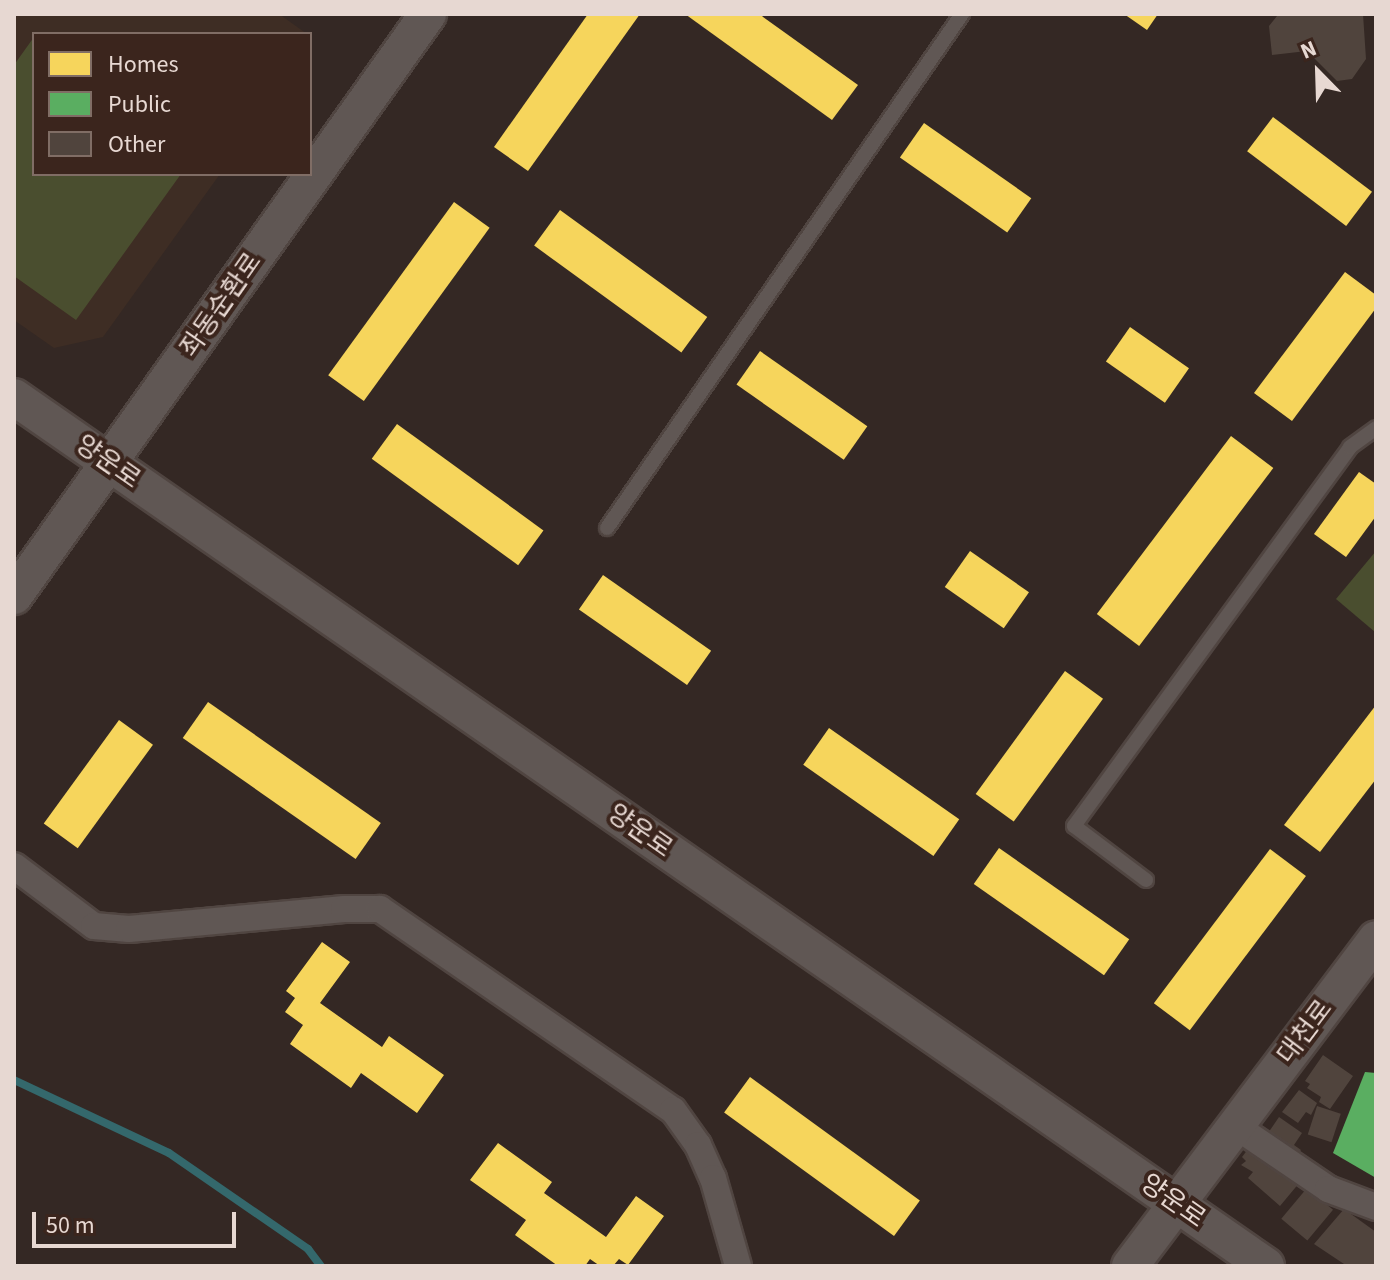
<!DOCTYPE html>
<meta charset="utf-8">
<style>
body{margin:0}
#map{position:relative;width:1390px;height:1280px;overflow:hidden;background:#342824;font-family:"Source Sans 3","Noto Sans KR",sans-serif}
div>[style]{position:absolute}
.education>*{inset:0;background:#3e2d24}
.green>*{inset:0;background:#4a4e2f}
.homes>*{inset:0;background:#f6d55c;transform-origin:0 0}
.public>*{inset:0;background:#5aae61}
.stream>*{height:8px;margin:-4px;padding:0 4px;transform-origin:4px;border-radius:4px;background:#34686c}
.building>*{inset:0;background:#50443d;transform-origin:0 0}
.roads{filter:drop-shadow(2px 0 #504541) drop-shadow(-2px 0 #504541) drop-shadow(0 2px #504541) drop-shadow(0 -2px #504541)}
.lane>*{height:14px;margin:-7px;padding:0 7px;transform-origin:7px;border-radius:7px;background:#605754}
.street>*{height:26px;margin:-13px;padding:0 13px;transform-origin:13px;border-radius:13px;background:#605754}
.secondary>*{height:36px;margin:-18px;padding:0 18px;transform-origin:18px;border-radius:18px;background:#605754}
span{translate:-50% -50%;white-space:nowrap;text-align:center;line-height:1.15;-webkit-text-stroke:8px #3b251d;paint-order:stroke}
.street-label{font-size:26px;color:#e7d8d2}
.frame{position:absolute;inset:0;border:16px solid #e7d8d2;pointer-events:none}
.legend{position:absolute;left:32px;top:32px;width:280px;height:144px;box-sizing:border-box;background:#3b251d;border:2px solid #806d65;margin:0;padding:10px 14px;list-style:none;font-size:24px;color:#e7d8d2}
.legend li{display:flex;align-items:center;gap:16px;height:40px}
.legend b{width:40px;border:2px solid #806d65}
.north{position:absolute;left:1278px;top:32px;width:80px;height:80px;-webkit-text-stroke:6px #3b251d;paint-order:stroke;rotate:337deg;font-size:22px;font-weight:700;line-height:32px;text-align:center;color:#e7d8d2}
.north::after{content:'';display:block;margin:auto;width:28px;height:36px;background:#e7d8d2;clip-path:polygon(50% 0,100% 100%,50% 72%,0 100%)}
.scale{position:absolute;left:32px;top:1212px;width:204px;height:36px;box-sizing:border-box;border:4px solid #e7d8d2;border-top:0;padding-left:10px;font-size:24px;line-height:28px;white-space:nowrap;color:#e7d8d2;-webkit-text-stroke:6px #3b251d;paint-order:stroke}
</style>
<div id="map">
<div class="education">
<i style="clip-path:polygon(14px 14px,279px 14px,307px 34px,34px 34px,34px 174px,220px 174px,103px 337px,54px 348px,14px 320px)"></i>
</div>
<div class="green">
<i style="clip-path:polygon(34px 37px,34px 174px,181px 174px,76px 320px,14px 276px,14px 65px)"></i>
<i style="clip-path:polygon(1376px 551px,1376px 631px,1375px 632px,1336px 599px)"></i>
</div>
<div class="homes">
<i style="clip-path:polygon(588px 14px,640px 14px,528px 171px,494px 147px)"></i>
<i style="clip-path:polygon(685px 14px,759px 14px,858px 85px,832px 120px)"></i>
<i style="clip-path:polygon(1124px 14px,1158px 14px,1147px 30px)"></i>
<i style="left:1273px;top:117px;width:124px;height:43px;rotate:37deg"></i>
<i style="left:924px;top:123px;width:131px;height:42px;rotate:35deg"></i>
<i style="left:454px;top:202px;width:44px;height:214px;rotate:36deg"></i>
<i style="left:560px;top:210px;width:182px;height:44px;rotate:36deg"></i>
<i style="clip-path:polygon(1345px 272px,1376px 295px,1376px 308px,1292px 421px,1254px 393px)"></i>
<i style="left:1130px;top:327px;width:72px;height:42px;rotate:35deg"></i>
<i style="left:760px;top:351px;width:131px;height:41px;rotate:35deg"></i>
<i style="left:397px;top:424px;width:181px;height:43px;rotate:36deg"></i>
<i style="left:1231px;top:436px;width:53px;height:223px;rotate:37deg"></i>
<i style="clip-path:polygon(1359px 472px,1376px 484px,1376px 516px,1346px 557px,1314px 534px)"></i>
<i style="left:970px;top:551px;width:72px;height:44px;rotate:35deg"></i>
<i style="left:603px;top:575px;width:132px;height:42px;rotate:35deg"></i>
<i style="left:1065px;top:671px;width:47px;height:152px;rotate:36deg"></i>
<i style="left:208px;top:702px;width:211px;height:44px;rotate:35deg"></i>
<i style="clip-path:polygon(1376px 705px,1376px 779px,1320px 852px,1284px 825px)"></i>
<i style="left:119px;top:720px;width:42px;height:128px;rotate:36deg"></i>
<i style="left:829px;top:728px;width:159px;height:45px;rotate:35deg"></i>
<i style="left:999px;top:848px;width:159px;height:44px;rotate:35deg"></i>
<i style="left:1270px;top:849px;width:45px;height:193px;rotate:37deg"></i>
<i style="clip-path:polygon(322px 942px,350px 962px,320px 1003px,382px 1047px,389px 1036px,444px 1075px,417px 1113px,361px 1073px,351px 1088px,290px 1044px,303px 1025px,285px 1012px,295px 998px,286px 991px)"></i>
<i style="left:750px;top:1077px;width:210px;height:44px;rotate:36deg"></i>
<i style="clip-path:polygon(498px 1143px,552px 1182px,544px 1193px,606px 1237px,636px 1196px,664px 1216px,628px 1265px,619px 1259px,613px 1266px,600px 1266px,590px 1259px,585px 1266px,558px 1266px,515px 1235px,526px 1220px,470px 1180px)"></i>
</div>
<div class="public">
<i style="clip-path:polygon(1365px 1072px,1376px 1073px,1376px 1178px,1333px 1153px)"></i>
</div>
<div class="stream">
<i style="left:14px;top:1080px;width:171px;rotate:25.2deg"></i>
<i style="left:169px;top:1153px;width:169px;rotate:34.6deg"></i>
<i style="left:308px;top:1249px;width:21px;rotate:53deg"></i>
</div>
<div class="building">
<i style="clip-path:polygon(1275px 14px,1363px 14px,1366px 59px,1352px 79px,1337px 81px,1307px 51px,1272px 55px,1269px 26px,1277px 16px)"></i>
<i style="clip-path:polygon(1323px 1055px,1353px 1076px,1330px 1109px,1319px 1102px,1321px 1097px,1307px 1088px,1310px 1084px,1305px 1081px)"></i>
<i style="clip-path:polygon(1299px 1090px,1317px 1103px,1311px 1115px,1306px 1112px,1298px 1123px,1282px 1112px)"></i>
<i style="left:1317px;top:1106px;width:25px;height:30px;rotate:18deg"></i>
<i style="clip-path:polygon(1279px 1117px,1302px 1133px,1294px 1145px,1301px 1150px,1296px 1158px,1266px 1136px)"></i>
<i style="clip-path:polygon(1251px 1145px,1300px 1182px,1280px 1206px,1248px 1178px,1253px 1172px,1241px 1165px,1246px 1161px,1242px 1157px)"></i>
<i style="left:1307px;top:1188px;width:34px;height:40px;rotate:40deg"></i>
<i style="clip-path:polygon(1344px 1209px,1376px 1232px,1376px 1266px,1347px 1266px,1314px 1244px)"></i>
</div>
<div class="roads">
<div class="lane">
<i style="left:607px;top:528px;width:625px;rotate:-55.37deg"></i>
<i style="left:1146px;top:880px;width:90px;rotate:-143.1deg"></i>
<i style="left:1074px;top:826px;width:469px;rotate:-53.9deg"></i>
<i style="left:1350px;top:447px;width:32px;rotate:-36deg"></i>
</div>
<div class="street">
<i style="left:14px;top:866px;width:100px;rotate:36.9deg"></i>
<i style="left:94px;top:926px;width:35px;rotate:5deg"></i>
<i style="left:129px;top:929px;width:216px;rotate:-5.3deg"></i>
<i style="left:344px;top:909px;width:36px"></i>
<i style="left:380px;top:909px;width:355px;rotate:34.5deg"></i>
<i style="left:673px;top:1110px;width:43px;rotate:54.5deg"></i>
<i style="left:698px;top:1145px;width:36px;rotate:66deg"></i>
<i style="left:713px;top:1178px;width:91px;rotate:74.1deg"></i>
<i style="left:1234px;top:1125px;width:114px;rotate:34.2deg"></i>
<i style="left:1328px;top:1189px;width:51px;rotate:20.6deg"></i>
</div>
<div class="secondary">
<i style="left:14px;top:397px;width:1524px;rotate:34.76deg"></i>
<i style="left:14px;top:596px;width:714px;rotate:-54.57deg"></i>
<i style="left:1130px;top:1266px;width:409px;rotate:-53deg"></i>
</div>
</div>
<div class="street-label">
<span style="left:221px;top:305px;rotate:-55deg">좌동순환로</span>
<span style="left:108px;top:462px;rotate:35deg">양운로</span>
<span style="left:640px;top:831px;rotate:35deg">양운로</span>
<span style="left:1305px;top:1032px;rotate:-53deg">대천로</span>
<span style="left:1173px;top:1201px;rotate:35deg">양운로</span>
</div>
<div class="frame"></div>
<ul class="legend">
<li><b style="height:22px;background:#f6d55c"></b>Homes</li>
<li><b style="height:22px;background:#5aae61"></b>Public</li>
<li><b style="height:22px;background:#50443d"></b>Other</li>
</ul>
<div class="north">N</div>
<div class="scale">50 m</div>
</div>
